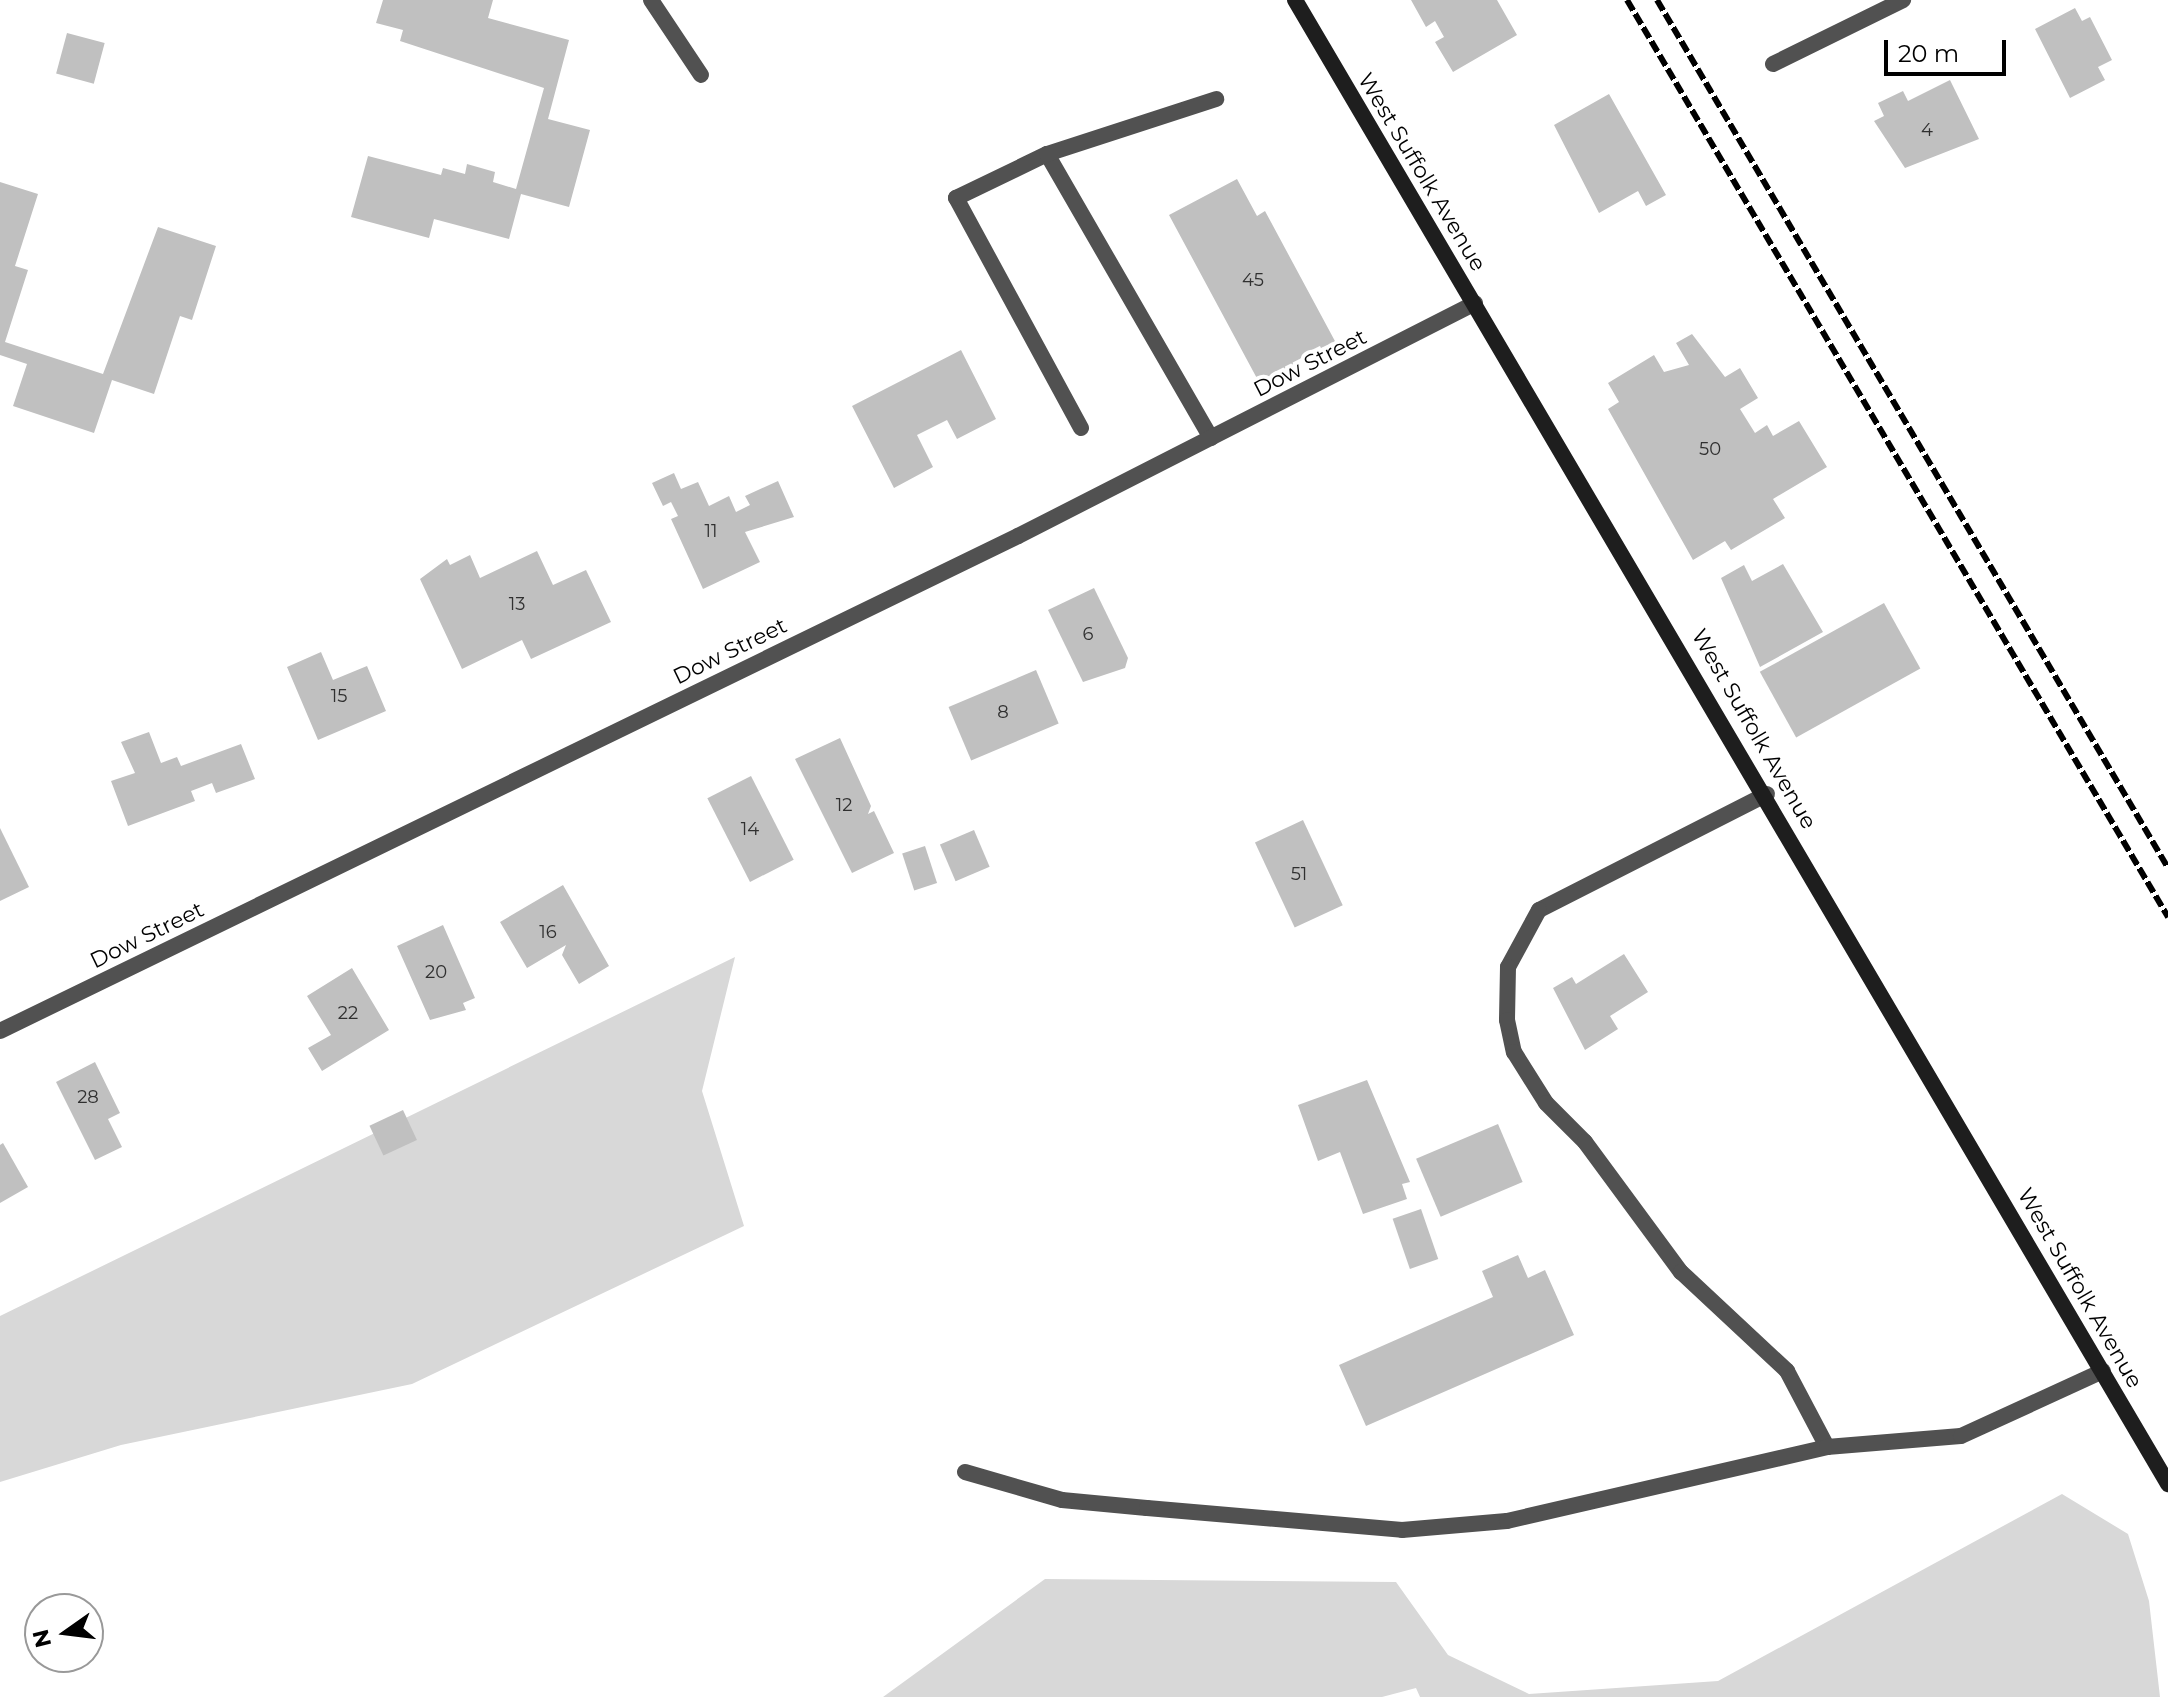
<!DOCTYPE html>
<style>
body{margin:0}
#map{position:relative;width:2168px;height:1697px;overflow:hidden;background:#fff;font-family:Montserrat,sans-serif}
div>[style]{position:absolute}
.green>*{inset:0;background:#d8d8d8}
.building>*{inset:0;background:#c0c0c0;transform-origin:0 0}
.lane>*{height:16px;margin:-8px;padding:0 8px;transform-origin:8px;border-radius:8px;background:#515151}
.street>*{height:16px;margin:-8px;padding:0 8px;transform-origin:8px;border-radius:8px;background:#515151}
.secondary>*{height:16px;margin:-8px;padding:0 8px;transform-origin:8px;border-radius:8px;background:#1e1e1e}
.rail>*{height:6px;margin-top:-3px;transform-origin:0;background:repeating-linear-gradient(90deg,#000 0 12px,transparent 0 16px)}
span{translate:-50% -50%;white-space:nowrap;text-align:center;line-height:1.15;-webkit-text-stroke:8px #fff;paint-order:stroke}
.number-label{font-size:18px;color:#303030}
.number-label span{-webkit-text-stroke-width:0}
.street-label{font-size:22px;color:#000}
.north{position:absolute;left:24px;top:1593px;width:80px;height:80px;box-sizing:border-box;background:#fff;border:2px solid #999;border-radius:50%;rotate:256deg;font-size:22px;font-weight:700;line-height:32px;text-align:center;color:#000}
.north::after{content:'';display:block;margin:auto;width:28px;height:36px;background:#000;clip-path:polygon(50% 0,100% 100%,50% 72%,0 100%)}
.scale{position:absolute;left:1884px;top:40px;width:122px;height:36px;box-sizing:border-box;border:4px solid #000;border-top:0;padding-left:10px;font-size:24px;line-height:28px;white-space:nowrap;color:#000;-webkit-text-stroke:6px #fff;paint-order:stroke}
</style>
<div id="map">
<div class="green">
<i style="clip-path:polygon(735px 957px,702px 1091px,744px 1226px,412px 1384px,121px 1445px,0 1482px,0 1316px)"></i>
<i style="clip-path:polygon(2062px 1494px,2128px 1534px,2149px 1601px,2160px 1697px,1420px 1697px,1416px 1688px,1382px 1697px,883px 1697px,1045px 1579px,1396px 1582px,1448px 1655px,1529px 1694px,1718px 1681px)"></i>
</div>
<div class="building">
<i style="clip-path:polygon(383px 0,493px 0,488px 18px,569px 40px,548px 119px,590px 130px,569px 207px,521px 194px,509px 239px,434px 219px,429px 238px,351px 217px,368px 156px,441px 175px,443px 168px,465px 174px,467px 164px,495px 172px,493px 182px,516px 189px,544px 88px,400px 41px,403px 30px,376px 23px)"></i>
<i style="clip-path:polygon(1411px 0,1497px 0,1517px 35px,1453px 72px,1435px 42px,1444px 37px,1435px 21px,1426px 27px)"></i>
<i style="clip-path:polygon(2075px 8px,2082px 21px,2090px 17px,2112px 60px,2098px 67px,2105px 80px,2070px 98px,2035px 29px)"></i>
<i style="left:67px;top:33px;width:39px;height:42px;rotate:15deg"></i>
<i style="clip-path:polygon(1950px 80px,1979px 139px,1905px 168px,1874px 121px,1884px 116px,1878px 103px,1903px 91px,1908px 101px)"></i>
<i style="clip-path:polygon(1609px 94px,1666px 195px,1646px 206px,1638px 191px,1599px 213px,1554px 125px)"></i>
<i style="clip-path:polygon(1237px 179px,1257px 216px,1265px 211px,1336px 343px,1260px 384px,1169px 215px)"></i>
<i style="clip-path:polygon(0 182px,38px 194px,15px 266px,28px 270px,5px 342px,103px 374px,158px 227px,216px 246px,192px 320px,180px 316px,154px 394px,112px 380px,94px 433px,13px 406px,27px 364px,0 355px)"></i>
<i style="clip-path:polygon(1692px 334px,1725px 377px,1740px 368px,1758px 398px,1740px 409px,1755px 433px,1767px 425px,1773px 436px,1799px 421px,1827px 467px,1773px 499px,1785px 518px,1731px 550px,1725px 541px,1693px 560px,1608px 409px,1619px 402px,1608px 383px,1654px 355px,1664px 372px,1689px 365px,1676px 343px)"></i>
<i style="clip-path:polygon(961px 350px,996px 419px,957px 439px,947px 420px,917px 435px,933px 467px,894px 488px,852px 406px)"></i>
<i style="clip-path:polygon(674px 473px,681px 489px,698px 482px,709px 506px,729px 496px,736px 512px,750px 505px,745px 496px,778px 481px,794px 517px,745px 532px,760px 562px,703px 589px,671px 519px,678px 516px,671px 502px,663px 506px,652px 483px)"></i>
<i style="clip-path:polygon(537px 551px,553px 585px,586px 570px,611px 622px,531px 659px,522px 640px,462px 669px,420px 579px,447px 559px,450px 565px,470px 555px,480px 578px)"></i>
<i style="clip-path:polygon(1783px 564px,1823px 632px,1760px 667px,1721px 578px,1744px 565px,1752px 581px)"></i>
<i style="clip-path:polygon(1094px 588px,1128px 658px,1125px 668px,1083px 682px,1048px 610px)"></i>
<i style="left:1884px;top:603px;width:75px;height:142px;rotate:61deg"></i>
<i style="clip-path:polygon(321px 652px,333px 680px,367px 666px,386px 711px,318px 740px,287px 667px)"></i>
<i style="left:1036px;top:670px;width:58px;height:95px;rotate:67deg"></i>
<i style="clip-path:polygon(149px 732px,161px 763px,177px 757px,181px 766px,241px 744px,255px 779px,216px 793px,212px 783px,191px 791px,195px 801px,128px 826px,111px 781px,135px 773px,121px 742px)"></i>
<i style="clip-path:polygon(840px 738px,871px 806px,868px 814px,874px 811px,894px 853px,852px 873px,795px 759px)"></i>
<i style="left:751px;top:776px;width:94px;height:49px;rotate:63deg"></i>
<i style="left:1303px;top:820px;width:94px;height:53px;rotate:65deg"></i>
<i style="clip-path:polygon(0 828px,29px 887px,0 901px)"></i>
<i style="left:974px;top:830px;width:40px;height:37px;rotate:67deg"></i>
<i style="left:925px;top:846px;width:39px;height:24px;rotate:72deg"></i>
<i style="clip-path:polygon(563px 885px,609px 966px,579px 984px,562px 955px,566px 945px,527px 968px,500px 922px)"></i>
<i style="clip-path:polygon(443px 925px,475px 998px,463px 1003px,466px 1010px,430px 1020px,397px 946px)"></i>
<i style="clip-path:polygon(1624px 954px,1648px 992px,1610px 1016px,1618px 1029px,1585px 1050px,1553px 988px,1572px 977px,1576px 984px)"></i>
<i style="clip-path:polygon(352px 968px,389px 1030px,322px 1071px,308px 1048px,331px 1035px,307px 996px)"></i>
<i style="clip-path:polygon(95px 1062px,120px 1113px,108px 1119px,122px 1147px,95px 1160px,56px 1082px)"></i>
<i style="clip-path:polygon(1367px 1080px,1410px 1182px,1402px 1184px,1407px 1199px,1363px 1214px,1340px 1152px,1318px 1161px,1298px 1105px)"></i>
<i style="left:403px;top:1110px;width:33px;height:37px;rotate:65deg"></i>
<i style="left:1498px;top:1124px;width:63px;height:89px;rotate:67deg"></i>
<i style="clip-path:polygon(3px 1143px,28px 1187px,0 1203px,0 1145px)"></i>
<i style="left:1421px;top:1209px;width:53px;height:30px;rotate:71deg"></i>
<i style="clip-path:polygon(1518px 1255px,1528px 1278px,1545px 1270px,1574px 1335px,1366px 1426px,1339px 1365px,1493px 1297px,1482px 1271px)"></i>
</div>
<div class="lane">
<i style="left:1047px;top:154px;width:328px;rotate:60deg"></i>
<i style="left:1081px;top:428px;width:262px;rotate:-118.5deg"></i>
<i style="left:956px;top:198px;width:101px;rotate:-25.8deg"></i>
<i style="left:1047px;top:154px;width:178px;rotate:-18deg"></i>
<i style="left:1767px;top:794px;width:256px;rotate:153deg"></i>
<i style="left:1539px;top:910px;width:65px;rotate:118.5deg"></i>
<i style="left:1508px;top:967px;width:53px;rotate:91.1deg"></i>
<i style="left:1507px;top:1020px;width:33px;rotate:78deg"></i>
<i style="left:1514px;top:1052px;width:60px;rotate:57.9deg"></i>
<i style="left:1546px;top:1103px;width:55px;rotate:45deg"></i>
<i style="left:1585px;top:1142px;width:162px;rotate:53.6deg"></i>
<i style="left:1681px;top:1272px;width:145px;rotate:43deg"></i>
<i style="left:1787px;top:1371px;width:86px;rotate:62.2deg"></i>
<i style="left:965px;top:1472px;width:101px;rotate:16.1deg"></i>
<i style="left:1062px;top:1500px;width:85px;rotate:5.4deg"></i>
<i style="left:1147px;top:1508px;width:256px;rotate:4.9deg"></i>
<i style="left:1402px;top:1530px;width:105px;rotate:-4.9deg"></i>
<i style="left:1507px;top:1521px;width:328px;rotate:-13deg"></i>
<i style="left:1827px;top:1447px;width:134px;rotate:-4.7deg"></i>
<i style="left:1961px;top:1436px;width:156px;rotate:-24.6deg"></i>
</div>
<div class="street">
<i style="left:651px;top:0;width:90px;rotate:56.3deg"></i>
<i style="left:1773px;top:64px;width:145px;rotate:-26.2deg"></i>
<i style="left:0;top:1031px;width:1132px;rotate:-25.93deg"></i>
<i style="left:1018px;top:536px;width:513px;rotate:-27.01deg"></i>
</div>
<div class="secondary">
<i style="left:1295px;top:0;width:1722px;rotate:59.53deg"></i>
</div>
<div class="rail">
<i style="left:1627px;top:0;width:1065px;rotate:59.46deg"></i>
<i style="left:1657px;top:0;width:1007px;rotate:59.51deg"></i>
</div>
<div class="number-label">
<span style="left:1927px;top:130px">4</span>
<span style="left:1253px;top:280px">45</span>
<span style="left:1710px;top:449px">50</span>
<span style="left:711px;top:531px">11</span>
<span style="left:517px;top:604px">13</span>
<span style="left:1088px;top:634px">6</span>
<span style="left:339px;top:696px">15</span>
<span style="left:1003px;top:712px">8</span>
<span style="left:844px;top:805px">12</span>
<span style="left:750px;top:829px">14</span>
<span style="left:1299px;top:874px">51</span>
<span style="left:548px;top:932px">16</span>
<span style="left:436px;top:972px">20</span>
<span style="left:348px;top:1013px">22</span>
<span style="left:88px;top:1097px">28</span>
</div>
<div class="street-label">
<span style="left:1422px;top:172px;rotate:59deg">West Suffolk Avenue</span>
<span style="left:1310px;top:363px;rotate:-27deg">Dow Street</span>
<span style="left:730px;top:651px;rotate:-26deg">Dow Street</span>
<span style="left:1754px;top:729px;rotate:60deg">West Suffolk Avenue</span>
<span style="left:147px;top:935px;rotate:-26deg">Dow Street</span>
<span style="left:2080px;top:1288px;rotate:60deg">West Suffolk Avenue</span>
</div>
<div class="north">N</div>
<div class="scale">20 m</div>
</div>
